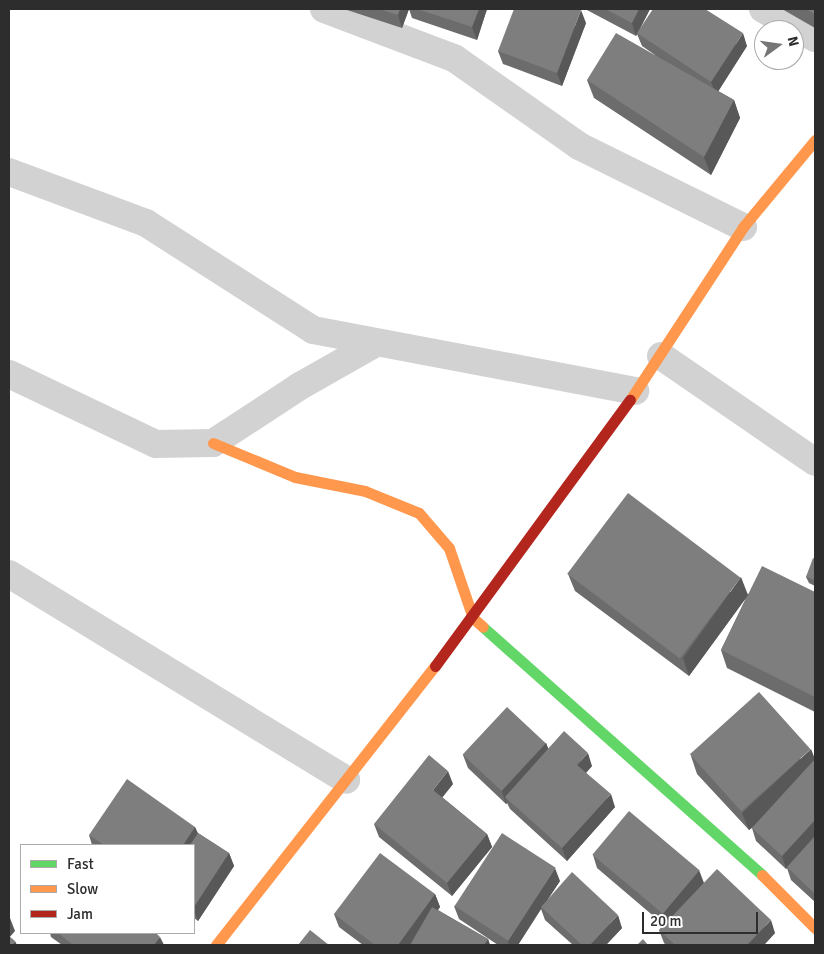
<!DOCTYPE html>
<style>
body{margin:0}
#map{position:relative;width:824px;height:954px;overflow:hidden;background:#fff;font-family:Signika,sans-serif}
div>[style]{position:absolute}
.street>*{height:28px;margin:-14px;padding:0 14px;transform-origin:14px;border-radius:14px;background:#d2d2d2}
.fast>*{height:11px;margin:-5.5px;padding:0 5.5px;transform-origin:5.5px;border-radius:5.5px;background:#63d668}
.slow>*{height:11px;margin:-5.5px;padding:0 5.5px;transform-origin:5.5px;border-radius:5.5px;background:#ff974d}
.jam>*{height:11px;margin:-5.5px;padding:0 5.5px;transform-origin:5.5px;border-radius:5.5px;background:#b3261e}
.wall>*{inset:0;background:#6c6c6c}
.shaded-wall>*{inset:0;background:#585858}
.building>*{inset:0;background:#7e7e7e;transform-origin:0 0}
span{translate:-50% -50%;white-space:nowrap;text-align:center;line-height:1.15;-webkit-text-stroke:5px #fff;paint-order:stroke}
.frame{position:absolute;inset:0;border:10px solid #2d2d2d;pointer-events:none}
.legend{position:absolute;left:20px;top:844px;width:175px;height:90px;box-sizing:border-box;background:#fff;border:1px solid #ababab;margin:0;padding:6px 9px;list-style:none;font-size:15px;color:#2d2d2d}
.legend li{display:flex;align-items:center;gap:10px;height:25px}
.legend b{width:25px;border:1px solid #ababab}
.north{position:absolute;left:754px;top:20px;width:50px;height:50px;box-sizing:border-box;background:#fff;border:1px solid #ababab;border-radius:50%;rotate:76deg;font-size:14px;font-weight:700;line-height:20px;text-align:center;color:#2d2d2d}
.north::after{content:'';display:block;margin:auto;width:18px;height:22px;background:#767676;clip-path:polygon(50% 0,100% 100%,50% 72%,0 100%)}
.scale{position:absolute;left:642px;top:912px;width:116px;height:22px;box-sizing:border-box;border:2px solid #2d2d2d;border-top:0;padding-left:6px;font-size:15px;line-height:18px;white-space:nowrap;color:#2d2d2d;-webkit-text-stroke:4px #fff;paint-order:stroke}
</style>
<div id="map">
<div class="street">
<i style="left:324px;top:9px;width:139px;rotate:20.7deg"></i>
<i style="left:454px;top:58px;width:153px;rotate:35.1deg"></i>
<i style="left:579px;top:146px;width:183px;rotate:26.3deg"></i>
<i style="left:763px;top:9px;width:60px;rotate:29.1deg"></i>
<i style="left:9px;top:172px;width:146px;rotate:20.4deg"></i>
<i style="left:146px;top:223px;width:198px;rotate:32.6deg"></i>
<i style="left:313px;top:330px;width:328px;rotate:10.7deg"></i>
<i style="left:661px;top:356px;width:187px;rotate:34.5deg"></i>
<i style="left:9px;top:374px;width:163px;rotate:25.5deg"></i>
<i style="left:156px;top:444px;width:57px;rotate:-1deg"></i>
<i style="left:213px;top:443px;width:104px;rotate:-33.2deg"></i>
<i style="left:300px;top:386px;width:87px;rotate:-29.5deg"></i>
<i style="left:9px;top:574px;width:395px;rotate:31.4deg"></i>
</div>
<div class="fast">
<i style="left:483px;top:627px;width:373px;rotate:41.6deg"></i>
</div>
<div class="slow">
<i style="left:630px;top:400px;width:207px;rotate:-56.8deg"></i>
<i style="left:743px;top:227px;width:113px;rotate:-50.4deg"></i>
<i style="left:213px;top:443px;width:89px;rotate:22.5deg"></i>
<i style="left:295px;top:477px;width:71px;rotate:11.3deg"></i>
<i style="left:365px;top:491px;width:58px;rotate:22.2deg"></i>
<i style="left:419px;top:513px;width:46px;rotate:49.4deg"></i>
<i style="left:449px;top:548px;width:74px;rotate:71.1deg"></i>
<i style="left:473px;top:618px;width:13px;rotate:42deg"></i>
<i style="left:762px;top:875px;width:75px;rotate:45deg"></i>
<i style="left:216px;top:945px;width:355px;rotate:-51.9deg"></i>
</div>
<div class="jam">
<i style="left:435px;top:666px;width:330px;rotate:-53.8deg"></i>
</div>
<div class="wall">
<i style="clip-path:polygon(344px 9px,487px 9px,477px 40px,412px 18px,409px 9px,402px 28px)"></i>
<i style="clip-path:polygon(585px 9px,650px 9px,640px 29px,747px 46px,718px 91px,734px 100px,740px 118px,711px 175px,594px 98px,587px 80px,655px 55px,642px 46px,637px 34px,636px 36px)"></i>
<i style="clip-path:polygon(782px 9px,815px 9px,815px 28px)"></i>
<i style="clip-path:polygon(586px 23px,562px 86px,503px 64px,498px 51px)"></i>
<i style="clip-path:polygon(815px 559px,815px 586px,809px 583px,806px 577px)"></i>
<i style="clip-path:polygon(568px 574px,748px 594px,815px 592px,815px 712px,727px 668px,721px 650px,746px 598px,689px 676px,575px 591px)"></i>
<i style="clip-path:polygon(546px 743px,548px 748px,592px 766px,586px 773px,615px 807px,567px 861px,510px 809px,507px 803px,506px 804px,468px 768px,463px 755px)"></i>
<i style="clip-path:polygon(691px 756px,815px 759px,815px 902px,791px 880px,787px 868px,786px 869px,756px 841px,752px 828px,749px 830px,697px 774px)"></i>
<i style="clip-path:polygon(453px 784px,442px 797px,487px 834px,492px 847px,452px 896px,379px 837px,374px 824px)"></i>
<i style="clip-path:polygon(195px 827px,198px 833px,229px 853px,234px 866px,198px 921px,194px 918px,194px 845px,92px 845px,89px 835px)"></i>
<i style="clip-path:polygon(593px 855px,704px 883px,775px 933px,764px 945px,666px 945px,664px 943px,659px 930px,664px 925px,597px 868px)"></i>
<i style="clip-path:polygon(560px 881px,548px 899px,622px 928px,606px 945px,573px 945px,545px 920px,541px 909px,518px 945px,498px 945px,459px 919px,454px 906px)"></i>
<i style="clip-path:polygon(435px 894px,440px 907px,438px 910px,488px 939px,490px 945px,363px 945px,339px 927px,334px 914px)"></i>
<i style="clip-path:polygon(50px 933px,156px 933px,164px 945px,62px 945px,51px 937px)"></i>
</div>
<div class="shaded-wall">
<i style="clip-path:polygon(400px 9px,409px 9px,402px 28px,398px 15px)"></i>
<i style="clip-path:polygon(479px 9px,487px 9px,477px 40px,472px 27px)"></i>
<i style="clip-path:polygon(639px 9px,650px 9px,636px 36px,632px 23px)"></i>
<i style="clip-path:polygon(581px 10px,586px 23px,562px 86px,557px 73px)"></i>
<i style="clip-path:polygon(743px 33px,747px 46px,716px 95px,711px 82px)"></i>
<i style="clip-path:polygon(734px 100px,740px 118px,711px 175px,704px 157px)"></i>
<i style="clip-path:polygon(741px 577px,748px 595px,689px 676px,683px 658px)"></i>
<i style="clip-path:polygon(546px 743px,551px 756px,505px 797px,507px 803px,506px 804px,502px 791px)"></i>
<i style="clip-path:polygon(811px 749px,815px 759px,815px 769px,749px 830px,742px 813px)"></i>
<i style="clip-path:polygon(588px 753px,592px 766px,582px 777px,577px 765px)"></i>
<i style="clip-path:polygon(448px 771px,453px 784px,438px 803px,433px 790px)"></i>
<i style="clip-path:polygon(611px 794px,615px 807px,567px 861px,562px 848px)"></i>
<i style="clip-path:polygon(815px 820px,815px 838px,786px 869px,782px 856px)"></i>
<i style="clip-path:polygon(195px 827px,200px 840px,194px 845px,183px 845px)"></i>
<i style="clip-path:polygon(487px 834px,492px 847px,452px 896px,447px 883px)"></i>
<i style="clip-path:polygon(229px 853px,234px 866px,198px 921px,194px 910px,194px 907px)"></i>
<i style="clip-path:polygon(555px 868px,560px 881px,542px 908px,541px 907px,541px 909px,518px 945px,509px 945px,508px 941px)"></i>
<i style="clip-path:polygon(699px 870px,704px 883px,667px 927px,662px 914px)"></i>
<i style="clip-path:polygon(435px 894px,440px 907px,412px 945px,398px 945px)"></i>
<i style="clip-path:polygon(618px 915px,622px 928px,606px 945px,590px 945px)"></i>
<i style="clip-path:polygon(10px 918px,15px 931px,9px 938px,9px 920px)"></i>
<i style="clip-path:polygon(771px 920px,775px 933px,764px 945px,747px 945px)"></i>
<i style="clip-path:polygon(160px 937px,164px 945px,154px 945px)"></i>
<i style="clip-path:polygon(488px 939px,490px 945px,484px 945px)"></i>
<i style="clip-path:polygon(15px 941px,17px 945px,12px 945px)"></i>
</div>
<div class="building">
<i style="clip-path:polygon(379px 9px,400px 9px,398px 15px)"></i>
<i style="clip-path:polygon(417px 9px,479px 9px,472px 27px)"></i>
<i style="clip-path:polygon(514px 9px,577px 9px,581px 10px,557px 73px,498px 51px)"></i>
<i style="clip-path:polygon(605px 9px,639px 9px,632px 23px)"></i>
<i style="clip-path:polygon(653px 9px,705px 9px,743px 33px,711px 82px,637px 33px)"></i>
<i style="clip-path:polygon(806px 9px,815px 9px,815px 14px)"></i>
<i style="clip-path:polygon(616px 33px,734px 100px,704px 157px,587px 80px)"></i>
<i style="left:628px;top:493px;width:141px;height:101px;rotate:37deg"></i>
<i style="clip-path:polygon(813px 558px,815px 559px,815px 580px,806px 577px)"></i>
<i style="clip-path:polygon(762px 566px,815px 592px,815px 697px,721px 650px)"></i>
<i style="left:759px;top:692px;width:77px;height:93px;rotate:48deg"></i>
<i style="left:507px;top:707px;width:53px;height:65px;rotate:43deg"></i>
<i style="clip-path:polygon(564px 731px,588px 753px,577px 765px,611px 794px,562px 848px,505px 797px)"></i>
<i style="clip-path:polygon(429px 755px,448px 771px,433px 790px,487px 834px,447px 883px,374px 824px)"></i>
<i style="clip-path:polygon(815px 759px,815px 820px,782px 856px,752px 828px)"></i>
<i style="clip-path:polygon(127px 779px,195px 827px,183px 845px,104px 845px,89px 835px)"></i>
<i style="left:629px;top:811px;width:92px;height:57px;rotate:40deg"></i>
<i style="clip-path:polygon(198px 833px,229px 853px,194px 907px,194px 845px,190px 845px)"></i>
<i style="left:502px;top:833px;width:64px;height:87px;rotate:33deg"></i>
<i style="clip-path:polygon(815px 836px,815px 892px,814px 893px,787px 867px)"></i>
<i style="clip-path:polygon(380px 853px,435px 894px,398px 945px,375px 945px,334px 914px)"></i>
<i style="clip-path:polygon(717px 869px,771px 920px,747px 945px,675px 945px,659px 930px)"></i>
<i style="clip-path:polygon(572px 872px,618px 915px,590px 945px,582px 945px,541px 907px)"></i>
<i style="clip-path:polygon(432px 907px,488px 939px,484px 945px,410px 945px)"></i>
<i style="clip-path:polygon(310px 930px,329px 945px,298px 945px)"></i>
<i style="clip-path:polygon(58px 933px,156px 933px,160px 937px,154px 945px,73px 945px)"></i>
<i style="clip-path:polygon(9px 936px,15px 941px,12px 945px,9px 945px)"></i>
<i style="clip-path:polygon(643px 939px,648px 945px,637px 945px)"></i>
</div>
<div class="frame"></div>
<ul class="legend">
<li><b style="height:6px;background:#63d668"></b>Fast</li>
<li><b style="height:6px;background:#ff974d"></b>Slow</li>
<li><b style="height:6px;background:#b3261e"></b>Jam</li>
</ul>
<div class="north">N</div>
<div class="scale">20 m</div>
</div>
